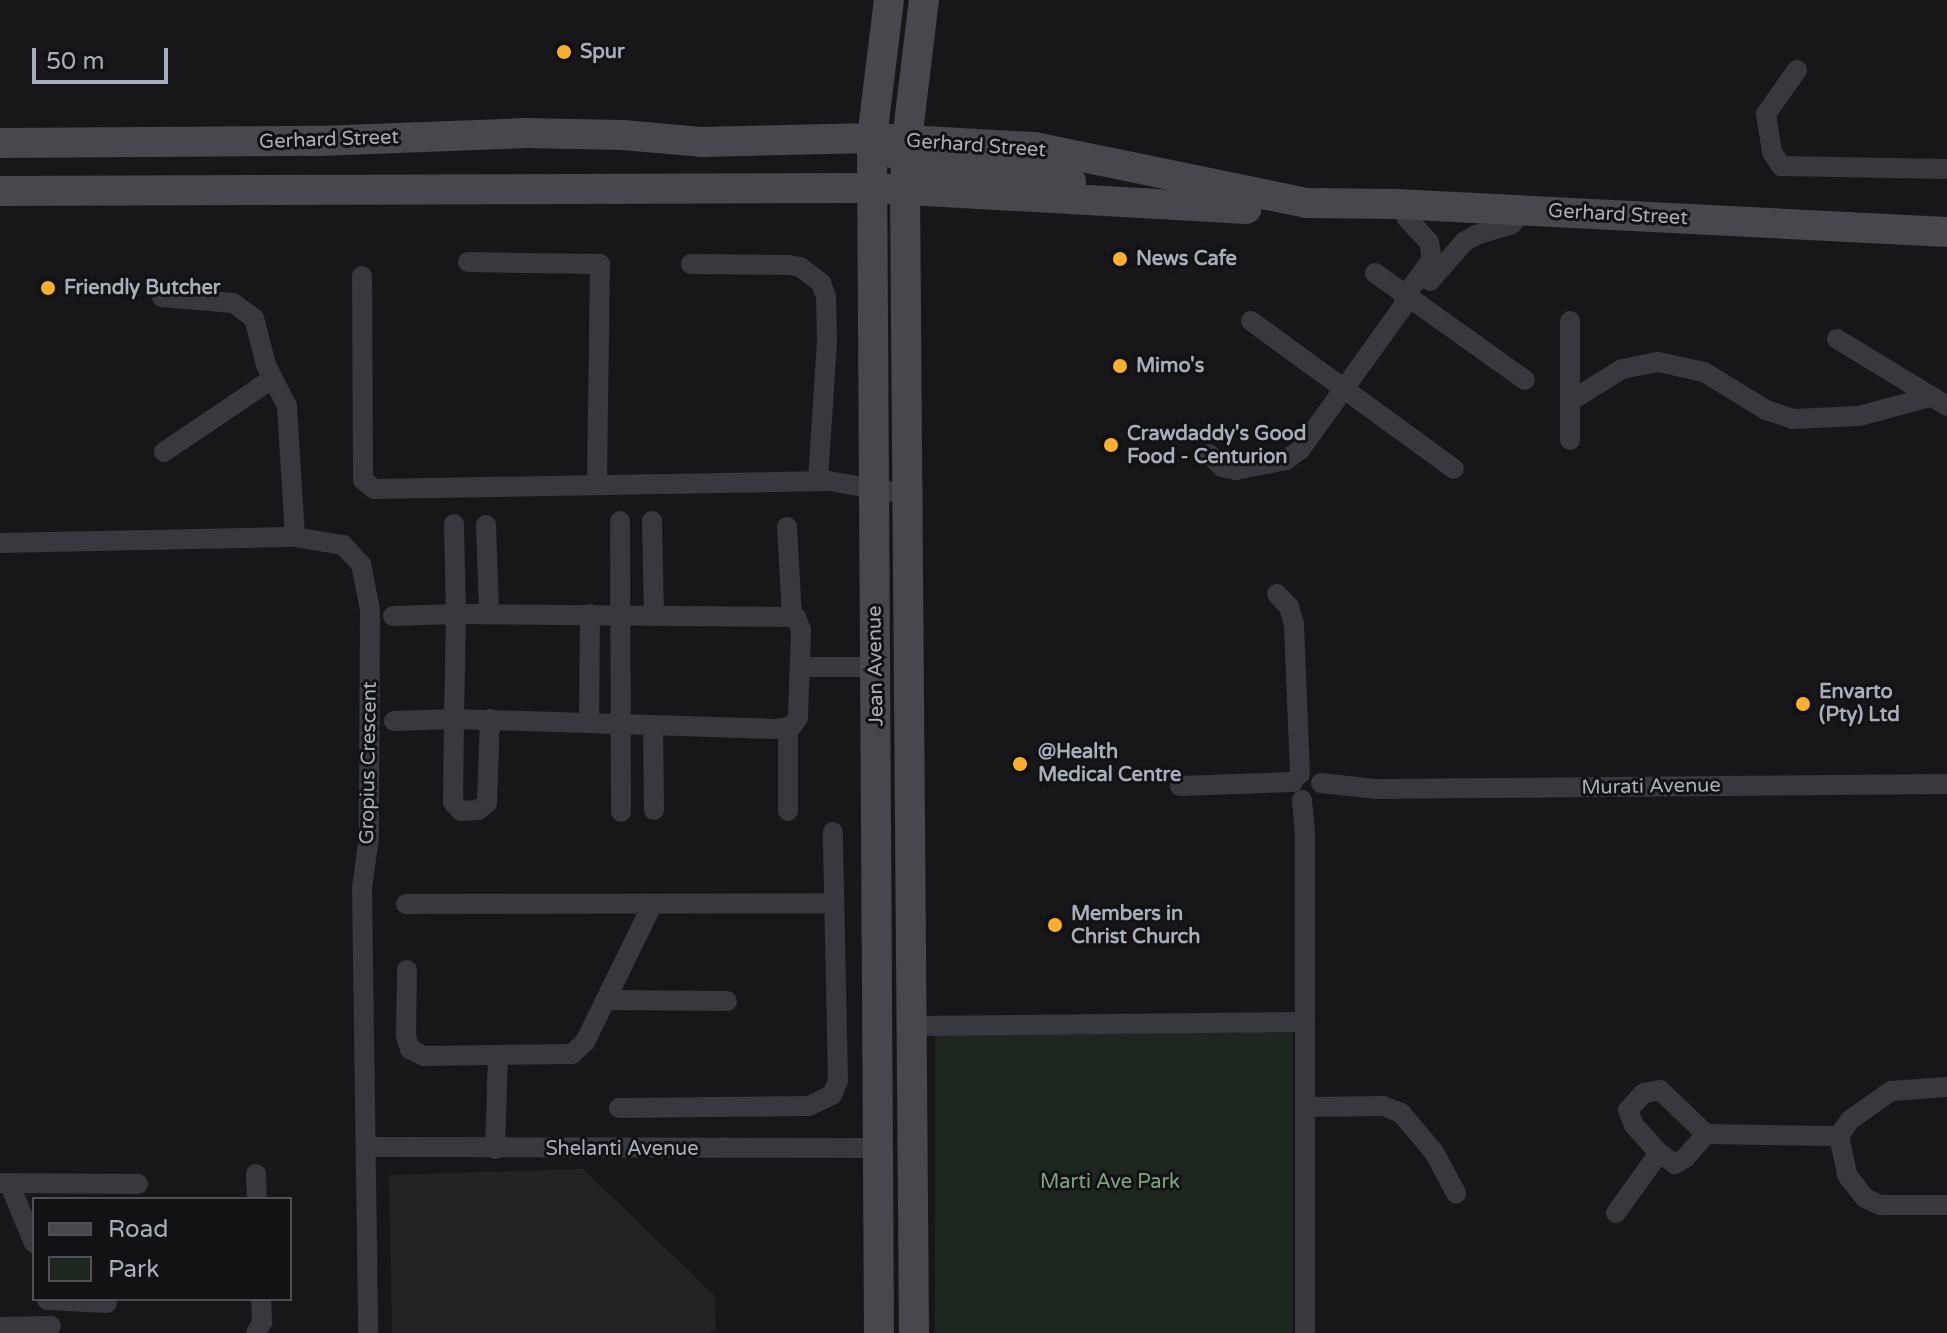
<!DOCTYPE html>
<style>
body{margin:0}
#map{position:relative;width:1947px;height:1333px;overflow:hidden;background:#171719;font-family:"Varela Round",sans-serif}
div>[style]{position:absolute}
.built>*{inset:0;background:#232326}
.green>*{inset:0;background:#1e271f;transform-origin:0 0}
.street>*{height:20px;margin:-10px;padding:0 10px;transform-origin:10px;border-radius:10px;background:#38393e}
.secondary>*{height:30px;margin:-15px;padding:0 15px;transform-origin:15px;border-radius:15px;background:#46484e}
.dots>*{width:22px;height:22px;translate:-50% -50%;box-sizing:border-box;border:4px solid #121214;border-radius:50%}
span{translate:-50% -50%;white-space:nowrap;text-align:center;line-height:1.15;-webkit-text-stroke:6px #121214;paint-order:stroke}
.poi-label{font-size:20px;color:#a8aeb9;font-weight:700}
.left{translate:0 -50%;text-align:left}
.street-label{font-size:20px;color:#a8aeb9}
.park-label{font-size:20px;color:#7fa580}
.legend{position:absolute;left:32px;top:1197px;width:260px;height:104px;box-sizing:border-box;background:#121214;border:2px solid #4e5056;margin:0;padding:10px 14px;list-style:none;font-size:24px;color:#a8aeb9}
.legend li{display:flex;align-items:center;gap:16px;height:40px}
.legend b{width:40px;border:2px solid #4e5056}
.scale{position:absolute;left:32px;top:48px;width:136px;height:36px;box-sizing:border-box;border:4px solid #a8aeb9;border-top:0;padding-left:10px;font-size:24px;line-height:28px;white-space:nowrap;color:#a8aeb9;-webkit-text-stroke:6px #121214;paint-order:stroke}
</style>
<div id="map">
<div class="built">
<i style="clip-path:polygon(583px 1169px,715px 1296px,716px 1330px,708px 1333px,392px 1333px,389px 1175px)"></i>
</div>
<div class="green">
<i style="left:1293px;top:1029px;width:304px;height:358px;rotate:90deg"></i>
</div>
<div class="street">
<i style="left:1797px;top:70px;width:54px;rotate:125.2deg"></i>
<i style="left:1766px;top:114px;width:38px;rotate:81deg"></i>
<i style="left:1772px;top:152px;width:17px;rotate:57deg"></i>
<i style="left:1781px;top:166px;width:166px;rotate:1deg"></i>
<i style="left:468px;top:262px;width:132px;rotate:0.9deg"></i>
<i style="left:600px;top:264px;width:219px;rotate:90.8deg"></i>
<i style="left:691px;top:264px;width:98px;rotate:0.6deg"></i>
<i style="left:789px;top:265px;width:11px;rotate:10deg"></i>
<i style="left:800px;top:267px;width:26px;rotate:37deg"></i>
<i style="left:821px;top:283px;width:15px;rotate:70deg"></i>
<i style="left:826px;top:297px;width:44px;rotate:88.7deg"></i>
<i style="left:827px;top:341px;width:140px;rotate:93.7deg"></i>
<i style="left:1375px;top:273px;width:184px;rotate:35.5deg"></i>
<i style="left:362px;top:276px;width:204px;rotate:89.7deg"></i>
<i style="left:363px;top:480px;width:14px;rotate:39deg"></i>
<i style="left:374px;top:489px;width:455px;rotate:-1deg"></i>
<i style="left:829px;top:481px;width:82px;rotate:9.8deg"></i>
<i style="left:1430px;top:281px;width:52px;rotate:-48.9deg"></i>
<i style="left:1464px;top:242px;width:14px;rotate:-30deg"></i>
<i style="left:1476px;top:235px;width:38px;rotate:-17deg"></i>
<i style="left:162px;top:297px;width:71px;rotate:4.8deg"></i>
<i style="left:233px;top:303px;width:26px;rotate:36deg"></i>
<i style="left:254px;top:318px;width:49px;rotate:75.7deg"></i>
<i style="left:266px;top:365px;width:46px;rotate:62.9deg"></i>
<i style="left:287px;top:406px;width:131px;rotate:86.5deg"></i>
<i style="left:1251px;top:321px;width:251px;rotate:36.1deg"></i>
<i style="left:1570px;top:321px;width:119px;rotate:90deg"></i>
<i style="left:1837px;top:339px;width:129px;rotate:31.3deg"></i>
<i style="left:1572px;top:400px;width:59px;rotate:-31.8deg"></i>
<i style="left:1622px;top:369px;width:37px;rotate:-11deg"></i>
<i style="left:1658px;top:362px;width:47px;rotate:12.3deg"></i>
<i style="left:1704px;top:372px;width:73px;rotate:31.5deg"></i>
<i style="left:1766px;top:410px;width:28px;rotate:18deg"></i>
<i style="left:1793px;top:419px;width:66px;rotate:-2.6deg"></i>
<i style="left:1859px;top:416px;width:73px;rotate:-15deg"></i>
<i style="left:164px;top:452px;width:130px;rotate:-34.1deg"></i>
<i style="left:1209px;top:454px;width:18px;rotate:45deg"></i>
<i style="left:1222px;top:467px;width:14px;rotate:12deg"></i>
<i style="left:1236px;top:470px;width:51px;rotate:-11.3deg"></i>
<i style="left:1286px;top:460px;width:17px;rotate:-36deg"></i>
<i style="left:1300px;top:450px;width:175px;rotate:-54.3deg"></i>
<i style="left:1402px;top:308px;width:14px;rotate:-73deg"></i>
<i style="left:1406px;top:295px;width:44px;rotate:-54.2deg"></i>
<i style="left:1432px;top:259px;width:17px;rotate:-100deg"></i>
<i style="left:1429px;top:242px;width:33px;rotate:-133deg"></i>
<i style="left:620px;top:521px;width:291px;rotate:89.8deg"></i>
<i style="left:652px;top:521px;width:94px;rotate:88.8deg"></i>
<i style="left:486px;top:525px;width:88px;rotate:88deg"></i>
<i style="left:787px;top:527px;width:89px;rotate:86.8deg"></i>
<i style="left:0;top:543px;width:295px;rotate:-1.2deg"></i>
<i style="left:295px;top:537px;width:49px;rotate:9.5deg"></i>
<i style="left:343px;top:545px;width:26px;rotate:47deg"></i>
<i style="left:361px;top:564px;width:47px;rotate:78.9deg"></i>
<i style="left:370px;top:610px;width:227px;rotate:90.3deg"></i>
<i style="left:369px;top:837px;width:51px;rotate:97.8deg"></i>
<i style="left:362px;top:888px;width:445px;rotate:89.2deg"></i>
<i style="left:1277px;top:594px;width:18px;rotate:47deg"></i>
<i style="left:1289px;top:607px;width:19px;rotate:74deg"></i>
<i style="left:1294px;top:625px;width:149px;rotate:87.7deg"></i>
<i style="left:456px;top:614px;width:340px;rotate:0.5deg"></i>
<i style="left:796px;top:617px;width:14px;rotate:69deg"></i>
<i style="left:801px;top:630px;width:88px;rotate:92deg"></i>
<i style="left:798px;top:718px;width:10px;rotate:127deg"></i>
<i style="left:792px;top:726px;width:16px;rotate:169deg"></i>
<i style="left:776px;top:729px;width:322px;rotate:-178.2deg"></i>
<i style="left:454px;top:719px;width:105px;rotate:-88.9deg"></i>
<i style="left:393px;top:616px;width:63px;rotate:-1.8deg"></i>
<i style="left:456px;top:614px;width:90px;rotate:-91.3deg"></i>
<i style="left:800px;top:667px;width:76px"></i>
<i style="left:394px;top:721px;width:60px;rotate:-1.9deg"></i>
<i style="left:454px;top:719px;width:83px;rotate:90.7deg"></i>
<i style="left:453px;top:802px;width:12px;rotate:48deg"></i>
<i style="left:461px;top:811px;width:17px;rotate:-3deg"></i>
<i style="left:478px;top:810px;width:11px;rotate:-38deg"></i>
<i style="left:487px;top:803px;width:84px;rotate:-88deg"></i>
<i style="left:589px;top:723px;width:109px;rotate:-89.5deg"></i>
<i style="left:653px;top:725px;width:85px;rotate:89.3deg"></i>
<i style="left:788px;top:727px;width:84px;rotate:90deg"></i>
<i style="left:1321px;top:783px;width:54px;rotate:6.3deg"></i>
<i style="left:1375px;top:789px;width:572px;rotate:-0.5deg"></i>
<i style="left:1180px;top:786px;width:113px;rotate:-2deg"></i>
<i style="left:1302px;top:800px;width:33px;rotate:85deg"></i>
<i style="left:1305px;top:833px;width:500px;rotate:90deg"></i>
<i style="left:406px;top:904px;width:427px;rotate:-0.1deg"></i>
<i style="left:407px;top:970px;width:66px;rotate:90.9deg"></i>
<i style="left:406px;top:1036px;width:14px;rotate:73deg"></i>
<i style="left:410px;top:1049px;width:16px;rotate:27deg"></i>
<i style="left:424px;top:1056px;width:148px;rotate:-0.8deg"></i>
<i style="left:572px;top:1054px;width:18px;rotate:-43deg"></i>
<i style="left:585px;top:1042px;width:153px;rotate:-63.9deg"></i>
<i style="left:608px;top:1000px;width:119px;rotate:0.5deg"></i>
<i style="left:912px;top:1026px;width:391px;rotate:-0.6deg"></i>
<i style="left:1947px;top:1087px;width:56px;rotate:175.9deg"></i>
<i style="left:1891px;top:1091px;width:50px;rotate:144.7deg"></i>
<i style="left:1850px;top:1120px;width:19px;rotate:125deg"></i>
<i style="left:1839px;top:1136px;width:40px;rotate:78deg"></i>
<i style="left:1847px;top:1175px;width:29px;rotate:52deg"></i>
<i style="left:1865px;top:1198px;width:17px;rotate:25deg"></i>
<i style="left:1880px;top:1205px;width:67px"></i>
<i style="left:1306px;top:1107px;width:77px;rotate:-0.7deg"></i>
<i style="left:1383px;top:1106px;width:19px;rotate:21deg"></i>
<i style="left:1401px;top:1113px;width:51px;rotate:49.8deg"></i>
<i style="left:1434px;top:1152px;width:47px;rotate:61.8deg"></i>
<i style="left:619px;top:1108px;width:190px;rotate:-0.6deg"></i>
<i style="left:809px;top:1106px;width:25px;rotate:-26deg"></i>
<i style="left:832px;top:1095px;width:15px;rotate:-67deg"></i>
<i style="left:838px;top:1081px;width:249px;rotate:-91.2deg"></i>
<i style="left:1706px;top:1134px;width:32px;rotate:131deg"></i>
<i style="left:1685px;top:1158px;width:12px;rotate:149deg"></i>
<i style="left:1675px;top:1164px;width:19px;rotate:-145deg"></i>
<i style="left:1659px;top:1153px;width:38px;rotate:-132deg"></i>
<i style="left:1634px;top:1125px;width:16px;rotate:-112deg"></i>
<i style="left:1628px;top:1110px;width:23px;rotate:-47deg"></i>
<i style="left:1644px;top:1093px;width:16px;rotate:-11deg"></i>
<i style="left:1660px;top:1090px;width:64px;rotate:43.7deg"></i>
<i style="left:1706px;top:1134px;width:133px;rotate:0.9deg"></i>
<i style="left:367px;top:1147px;width:510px;rotate:0.11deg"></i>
<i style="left:495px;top:1149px;width:94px;rotate:-88.2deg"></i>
<i style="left:256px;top:1174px;width:25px;rotate:88deg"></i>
<i style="left:0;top:1183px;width:138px;rotate:0.4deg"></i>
<i style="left:9px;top:1183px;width:65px;rotate:67.4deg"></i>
<i style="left:1616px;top:1213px;width:74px;rotate:-54.4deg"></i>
<i style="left:47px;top:1300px;width:60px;rotate:2.9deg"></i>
<i style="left:0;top:1327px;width:51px;rotate:-1.1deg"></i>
<i style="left:256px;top:1333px;width:13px;rotate:-61deg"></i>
<i style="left:262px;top:1322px;width:23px;rotate:-92deg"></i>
</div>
<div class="secondary">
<i style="left:0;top:143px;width:319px;rotate:-0.4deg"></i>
<i style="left:319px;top:141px;width:204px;rotate:-2.2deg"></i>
<i style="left:523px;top:133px;width:100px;rotate:1.1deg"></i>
<i style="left:623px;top:135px;width:78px;rotate:5.1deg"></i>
<i style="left:701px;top:142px;width:171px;rotate:-1.3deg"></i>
<i style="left:872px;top:138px;width:162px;rotate:3.2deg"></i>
<i style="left:1034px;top:147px;width:278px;rotate:11.6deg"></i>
<i style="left:1306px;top:203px;width:90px;rotate:0.6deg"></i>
<i style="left:1396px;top:204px;width:552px;rotate:2.91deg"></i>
<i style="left:890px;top:152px;width:33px;rotate:21deg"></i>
<i style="left:921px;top:164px;width:151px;rotate:6.5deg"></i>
<i style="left:0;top:191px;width:872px;rotate:-0.2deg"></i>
<i style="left:872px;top:188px;width:375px;rotate:3.2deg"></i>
<i style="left:879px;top:1333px;width:1195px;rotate:-90.34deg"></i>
<i style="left:872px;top:138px;width:139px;rotate:-83deg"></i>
<i style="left:914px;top:1333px;width:1145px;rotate:-90.45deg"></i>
<i style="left:905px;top:188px;width:48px;rotate:-87.6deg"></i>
<i style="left:907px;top:140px;width:141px;rotate:-83.1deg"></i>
</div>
<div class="dots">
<i style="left:564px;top:52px;background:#fab02e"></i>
<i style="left:1120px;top:259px;background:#fab02e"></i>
<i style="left:48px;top:288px;background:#fab02e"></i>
<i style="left:1120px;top:366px;background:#fab02e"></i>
<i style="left:1111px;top:445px;background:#fab02e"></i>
<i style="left:1803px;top:704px;background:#fab02e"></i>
<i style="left:1020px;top:764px;background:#fab02e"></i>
<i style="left:1055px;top:925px;background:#fab02e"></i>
</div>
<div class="poi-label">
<span class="left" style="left:580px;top:52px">Spur</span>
<span class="left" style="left:1136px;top:259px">News Cafe</span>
<span class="left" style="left:64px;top:288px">Friendly Butcher</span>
<span class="left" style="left:1136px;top:366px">Mimo's</span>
<span class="left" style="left:1127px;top:446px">Crawdaddy's Good<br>Food - Centurion</span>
<span class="left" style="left:1819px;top:704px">Envarto<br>(Pty) Ltd</span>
<span class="left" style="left:1038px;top:764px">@Health<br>Medical Centre</span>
<span class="left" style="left:1071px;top:926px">Members in<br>Christ Church</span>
</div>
<div class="street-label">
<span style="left:329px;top:140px;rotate:-2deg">Gerhard Street</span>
<span style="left:976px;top:146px;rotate:4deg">Gerhard Street</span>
<span style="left:1618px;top:215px;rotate:3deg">Gerhard Street</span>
<span style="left:876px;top:666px;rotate:-91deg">Jean Avenue</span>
<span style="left:369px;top:763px;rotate:-89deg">Gropius Crescent</span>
<span style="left:1651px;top:787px;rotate:-1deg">Murati Avenue</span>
<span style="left:622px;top:1149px">Shelanti Avenue</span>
</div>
<div class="park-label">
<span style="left:1110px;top:1182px">Marti Ave Park</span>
</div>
<ul class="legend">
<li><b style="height:10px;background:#46484e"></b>Road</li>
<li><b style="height:22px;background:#1e271f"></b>Park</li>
</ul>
<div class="scale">50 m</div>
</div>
